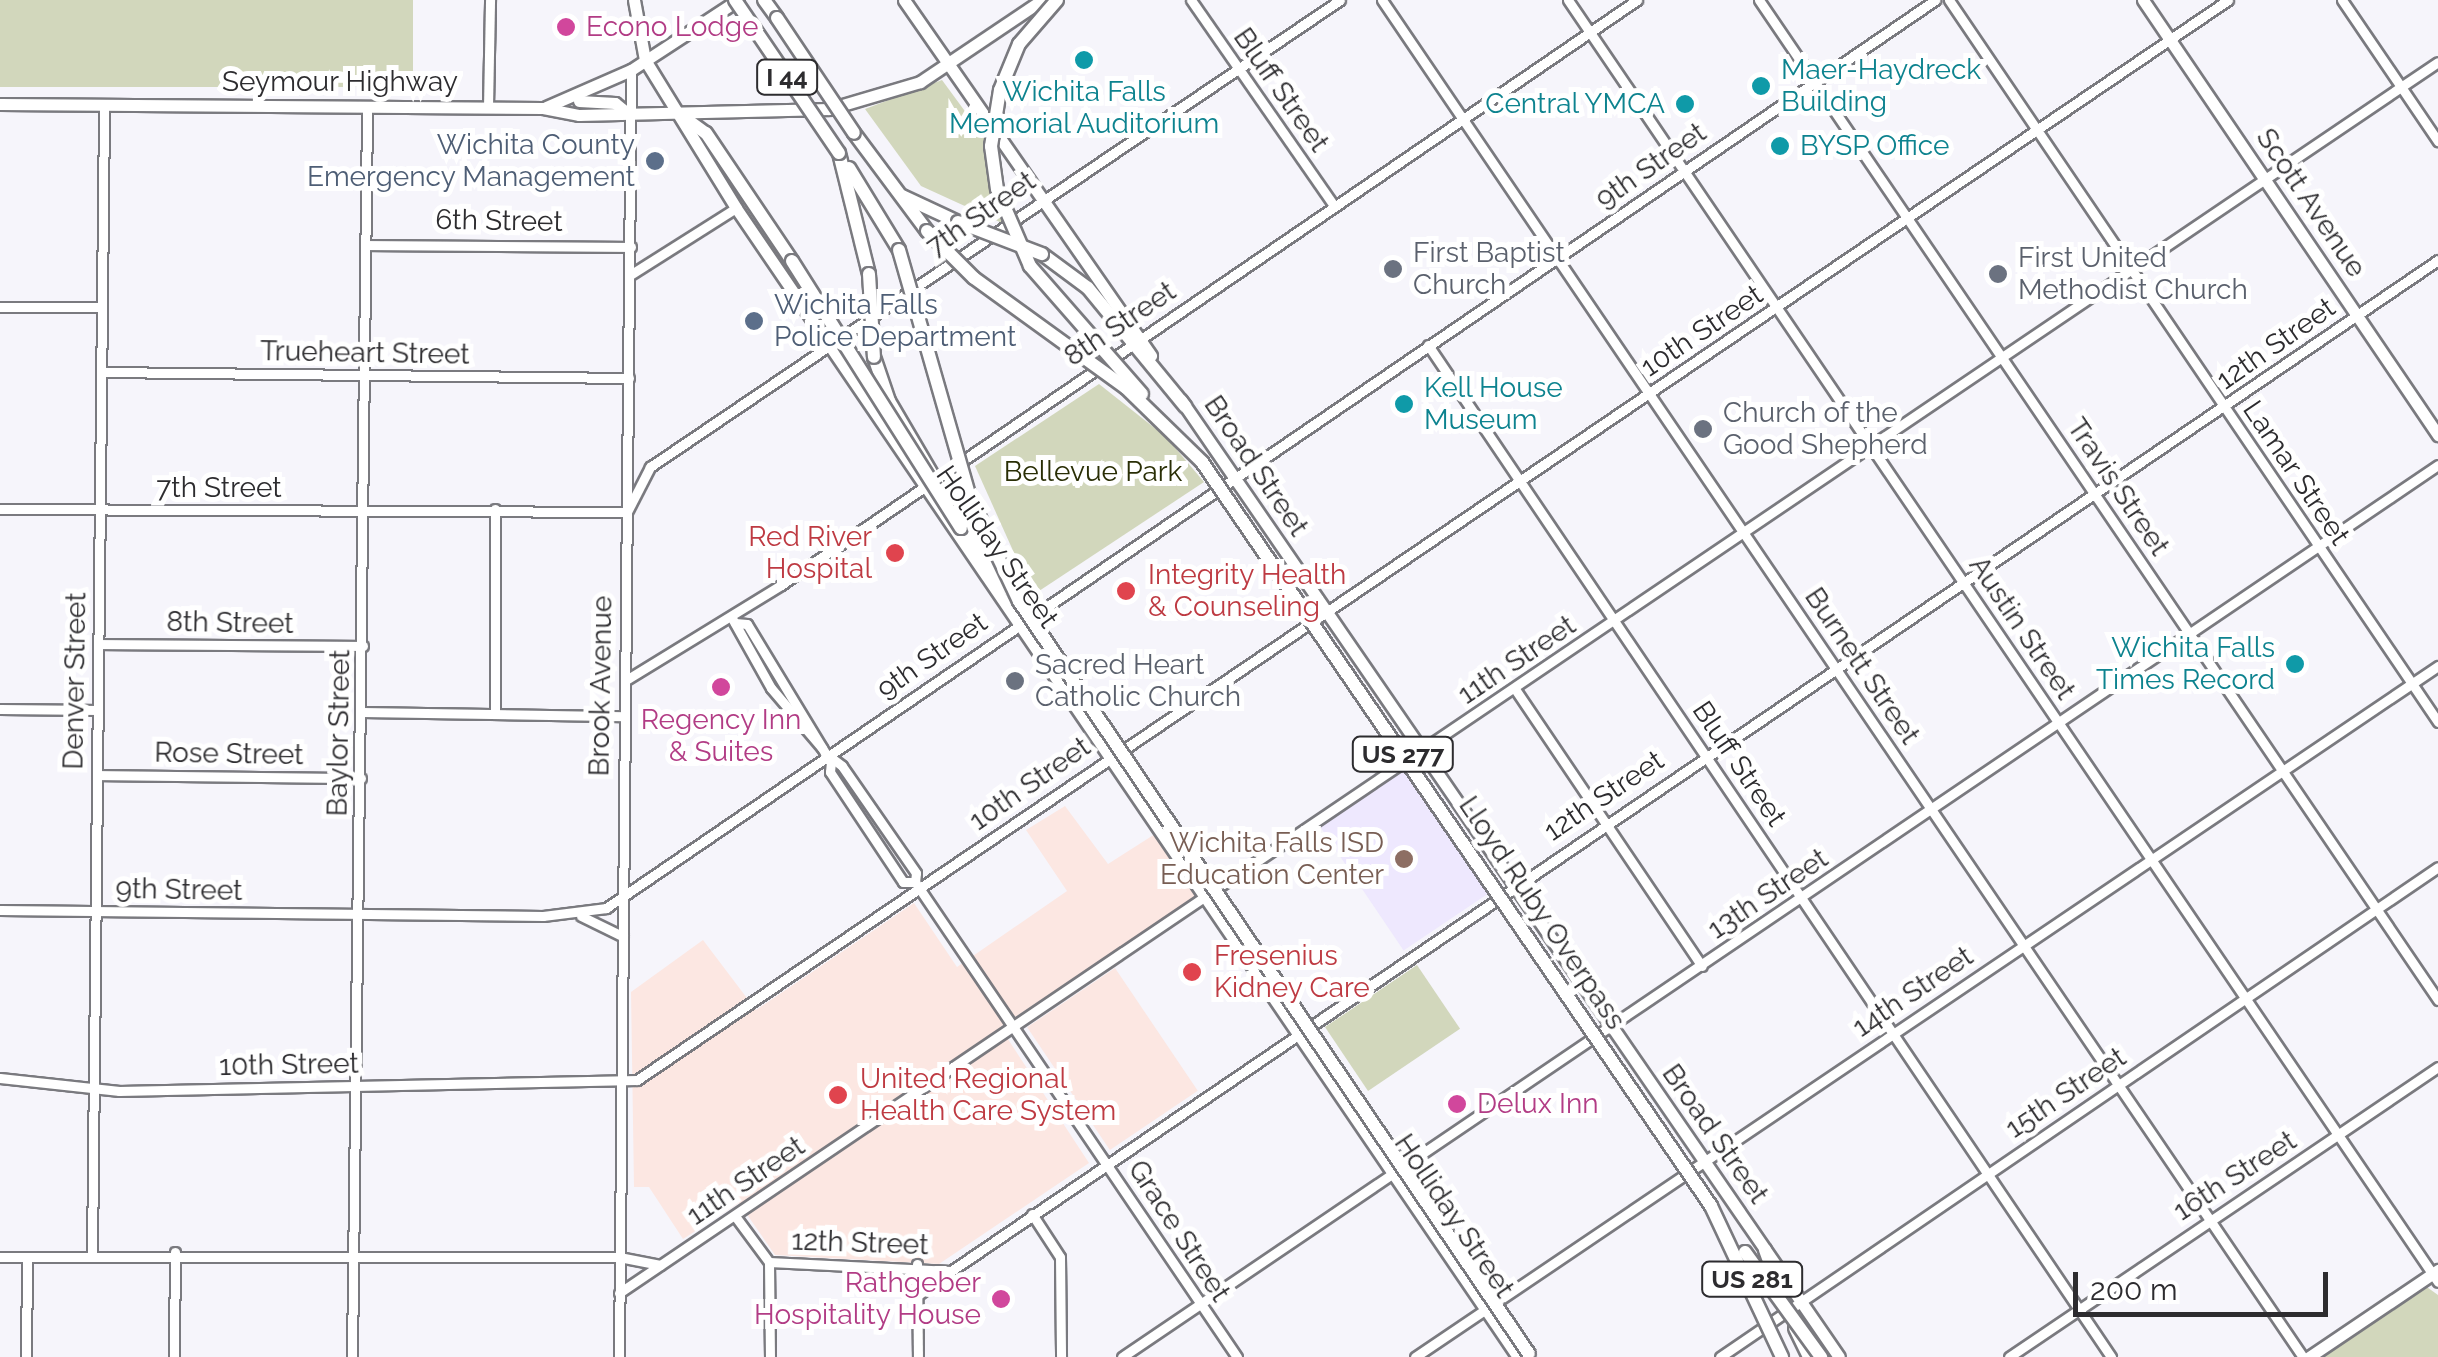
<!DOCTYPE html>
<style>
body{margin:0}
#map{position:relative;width:2438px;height:1357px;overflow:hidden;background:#f6f5fb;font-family:Raleway,sans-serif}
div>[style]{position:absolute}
.education>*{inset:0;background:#eee8fe;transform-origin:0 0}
.medical>*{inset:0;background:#fce7e2;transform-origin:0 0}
.green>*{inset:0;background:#d2d7bc;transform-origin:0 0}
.roads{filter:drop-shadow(2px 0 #7a7a7f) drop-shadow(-2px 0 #7a7a7f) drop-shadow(0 2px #7a7a7f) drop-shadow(0 -2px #7a7a7f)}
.minor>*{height:9px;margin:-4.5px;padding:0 4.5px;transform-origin:4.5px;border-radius:4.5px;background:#fff}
.major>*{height:11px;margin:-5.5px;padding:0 5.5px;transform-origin:5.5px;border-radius:5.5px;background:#fff}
.highway>*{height:12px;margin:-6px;padding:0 6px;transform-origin:6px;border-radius:6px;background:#fff}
.bridges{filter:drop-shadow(2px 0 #7a7a7f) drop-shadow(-2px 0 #7a7a7f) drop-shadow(0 2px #7a7a7f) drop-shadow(0 -2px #7a7a7f)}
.highway-bridge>*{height:12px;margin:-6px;padding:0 6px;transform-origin:6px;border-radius:6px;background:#fff}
.dots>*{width:28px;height:28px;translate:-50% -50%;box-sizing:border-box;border:5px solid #fff;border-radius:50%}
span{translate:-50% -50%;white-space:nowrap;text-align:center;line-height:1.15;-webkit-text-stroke:10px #fff;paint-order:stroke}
.shield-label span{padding:2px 8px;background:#fff;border:2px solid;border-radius:8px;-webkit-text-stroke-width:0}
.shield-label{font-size:25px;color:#2d2c2f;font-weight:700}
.hotel-label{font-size:28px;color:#b23c85}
.left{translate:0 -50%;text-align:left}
.right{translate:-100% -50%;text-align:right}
.culture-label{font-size:28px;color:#0d838f}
.street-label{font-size:28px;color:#2d2c2f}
.service-label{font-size:28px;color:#4e5e75}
.worship-label{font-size:28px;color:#5b616d}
.park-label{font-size:28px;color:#292e05}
.health-label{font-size:28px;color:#be3a42}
.education-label{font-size:28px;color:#785e54}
.scale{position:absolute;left:2073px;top:1272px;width:255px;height:45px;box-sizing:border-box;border:5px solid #2d2c2f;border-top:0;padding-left:12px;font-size:30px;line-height:35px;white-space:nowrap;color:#2d2c2f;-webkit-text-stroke:8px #fff;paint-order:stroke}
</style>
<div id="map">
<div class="education">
<i style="left:1404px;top:767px;width:152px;height:103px;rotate:56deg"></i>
</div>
<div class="medical">
<i style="clip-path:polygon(1065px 806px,1108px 864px,1155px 834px,1198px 896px,1000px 1027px,1089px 1163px,939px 1264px,775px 1255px,739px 1203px,683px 1239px,649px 1187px,634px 1187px,631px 992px,703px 940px,756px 1010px,914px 903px,957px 967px,1067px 891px,1026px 830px)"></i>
<i style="left:1115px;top:968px;width:148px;height:106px;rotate:56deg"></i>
</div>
<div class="green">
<i style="left:0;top:0;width:413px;height:87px"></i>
<i style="clip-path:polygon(942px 80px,989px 144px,1002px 223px,921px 186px,865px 109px)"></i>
<i style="clip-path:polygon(1099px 384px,1166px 437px,1204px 482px,1033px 595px,975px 466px)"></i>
<i style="left:1417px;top:965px;width:77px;height:111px;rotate:56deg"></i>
<i style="clip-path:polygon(2424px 1285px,2438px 1295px,2438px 1357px,2316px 1357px)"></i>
</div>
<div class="roads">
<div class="minor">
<i style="left:1191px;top:0;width:251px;rotate:55.2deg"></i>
<i style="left:1382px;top:0;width:1640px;rotate:55.84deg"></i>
<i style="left:1568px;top:0;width:1549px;rotate:55.84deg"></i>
<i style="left:1759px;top:0;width:1209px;rotate:55.82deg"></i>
<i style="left:1949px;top:0;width:872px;rotate:55.89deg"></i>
<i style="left:2342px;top:0;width:171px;rotate:55.8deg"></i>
<i style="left:488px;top:107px;width:107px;rotate:-88.9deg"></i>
<i style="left:366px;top:245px;width:265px;rotate:0.4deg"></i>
<i style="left:630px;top:275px;width:125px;rotate:-32.3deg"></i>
<i style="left:0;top:307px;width:102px"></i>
<i style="left:1428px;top:345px;width:1221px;rotate:55.98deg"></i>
<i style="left:101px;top:372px;width:528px;rotate:0.65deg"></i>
<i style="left:0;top:509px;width:627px;rotate:0.27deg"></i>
<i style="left:627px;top:512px;width:51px;rotate:-62.9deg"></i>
<i style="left:650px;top:467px;width:833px;rotate:-34.09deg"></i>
<i style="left:733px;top:620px;width:78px;rotate:60.8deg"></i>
<i style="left:771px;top:688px;width:79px;rotate:49.6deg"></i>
<i style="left:735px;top:623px;width:12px;rotate:5deg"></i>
<i style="left:747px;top:624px;width:151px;rotate:58.8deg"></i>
<i style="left:825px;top:753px;width:21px;rotate:37deg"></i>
<i style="left:842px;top:766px;width:130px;rotate:55.3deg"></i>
<i style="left:916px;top:873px;width:9px;rotate:96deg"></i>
<i style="left:915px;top:882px;width:574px;rotate:55.87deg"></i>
<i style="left:98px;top:644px;width:265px;rotate:0.4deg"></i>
<i style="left:626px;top:680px;width:182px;rotate:-31.5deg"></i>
<i style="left:781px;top:585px;width:1037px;rotate:-34.35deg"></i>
<i style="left:1515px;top:689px;width:334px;rotate:56deg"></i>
<i style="left:0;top:709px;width:98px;rotate:0.6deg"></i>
<i style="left:362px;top:712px;width:263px;rotate:0.9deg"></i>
<i style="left:495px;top:714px;width:205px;rotate:-90deg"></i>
<i style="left:831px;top:762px;width:10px;rotate:96deg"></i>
<i style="left:830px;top:772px;width:132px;rotate:56.4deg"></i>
<i style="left:903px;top:882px;width:12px"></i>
<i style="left:97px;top:775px;width:264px;rotate:0.7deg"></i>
<i style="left:0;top:910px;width:543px;rotate:0.63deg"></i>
<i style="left:543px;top:916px;width:64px;rotate:-7.2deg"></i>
<i style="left:606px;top:908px;width:1610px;rotate:-34.34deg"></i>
<i style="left:581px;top:916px;width:46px;rotate:26deg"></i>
<i style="left:0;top:1078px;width:120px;rotate:6.2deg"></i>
<i style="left:119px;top:1091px;width:518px;rotate:-1.22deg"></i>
<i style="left:637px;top:1080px;width:1923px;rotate:-34.17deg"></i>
<i style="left:1032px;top:1214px;width:51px;rotate:56.9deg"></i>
<i style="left:1060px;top:1257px;width:100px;rotate:89.4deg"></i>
<i style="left:735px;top:1216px;width:57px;rotate:53.5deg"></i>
<i style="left:769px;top:1262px;width:95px;rotate:89.4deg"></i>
<i style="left:92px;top:1256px;width:1150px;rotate:-89.4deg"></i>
<i style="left:0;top:1257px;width:619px"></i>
<i style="left:619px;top:1257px;width:42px;rotate:11deg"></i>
<i style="left:769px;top:1262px;width:182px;rotate:2.8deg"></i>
<i style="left:951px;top:1271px;width:1798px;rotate:-34.21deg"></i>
<i style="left:917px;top:1264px;width:93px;rotate:89.4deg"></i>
<i style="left:619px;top:1293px;width:2196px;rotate:-34.09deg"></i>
<i style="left:918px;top:1295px;width:41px;rotate:-36deg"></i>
<i style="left:26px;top:1357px;width:100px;rotate:-89.4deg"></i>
<i style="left:174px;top:1357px;width:105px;rotate:-89.5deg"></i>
<i style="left:352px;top:1357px;width:1248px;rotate:-89.31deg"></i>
<i style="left:619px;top:1357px;width:1287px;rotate:-89.47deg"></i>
<i style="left:1122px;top:1357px;width:1590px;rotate:-34.13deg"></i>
<i style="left:1415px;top:1357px;width:1235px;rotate:-34.04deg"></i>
<i style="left:1720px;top:1357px;width:869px;rotate:-34.31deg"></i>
<i style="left:2009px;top:1357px;width:518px;rotate:-34.06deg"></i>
</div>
<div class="major">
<i style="left:634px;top:0;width:61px;rotate:79.6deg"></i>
<i style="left:645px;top:60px;width:174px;rotate:58.4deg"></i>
<i style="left:736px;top:208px;width:1390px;rotate:55.76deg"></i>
<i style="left:904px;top:0;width:433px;rotate:55.2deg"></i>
<i style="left:2143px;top:0;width:526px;rotate:55.86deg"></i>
<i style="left:579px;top:101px;width:36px;rotate:3deg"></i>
<i style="left:615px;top:103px;width:19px;rotate:39deg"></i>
<i style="left:0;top:104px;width:543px;rotate:0.42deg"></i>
<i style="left:543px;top:108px;width:37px;rotate:11deg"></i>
<i style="left:579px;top:115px;width:250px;rotate:-1.4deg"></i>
<i style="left:829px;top:109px;width:95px;rotate:-16.5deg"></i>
<i style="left:920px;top:82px;width:147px;rotate:-33.9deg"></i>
<i style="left:546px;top:107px;width:93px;rotate:-23.5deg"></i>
<i style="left:631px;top:70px;width:128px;rotate:-33.2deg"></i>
<i style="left:1181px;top:400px;width:1161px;rotate:55.49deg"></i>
<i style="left:2309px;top:1357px;width:156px;rotate:-34deg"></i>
</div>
<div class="highway">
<i style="left:764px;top:0;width:22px;rotate:54deg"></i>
<i style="left:678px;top:113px;width:34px;rotate:36deg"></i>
<i style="left:706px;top:133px;width:154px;rotate:56.1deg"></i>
<i style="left:854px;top:133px;width:122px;rotate:53.3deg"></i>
<i style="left:839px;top:153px;width:125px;rotate:76.1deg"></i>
<i style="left:849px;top:168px;width:96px;rotate:58.6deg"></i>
<i style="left:902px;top:196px;width:62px;rotate:24.9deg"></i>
<i style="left:1042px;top:254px;width:57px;rotate:36.5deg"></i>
<i style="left:1088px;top:288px;width:153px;rotate:50.6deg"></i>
<i style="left:874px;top:357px;width:46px;rotate:71.2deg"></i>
<i style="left:889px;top:401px;width:115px;rotate:59.6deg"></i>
<i style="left:961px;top:528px;width:83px;rotate:51.9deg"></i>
<i style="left:1765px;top:1250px;width:59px;rotate:70deg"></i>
<i style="left:1795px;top:1328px;width:32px;rotate:64deg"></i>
</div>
</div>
<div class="bridges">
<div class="highway-bridge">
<i style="left:735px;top:0;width:185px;rotate:55.8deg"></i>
<i style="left:1057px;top:0;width:58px;rotate:130.8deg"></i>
<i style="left:1019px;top:44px;width:50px;rotate:112.4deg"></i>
<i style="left:1000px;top:90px;width:57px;rotate:99.1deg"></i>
<i style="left:991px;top:146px;width:43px;rotate:82.1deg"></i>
<i style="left:997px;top:189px;width:84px;rotate:66.8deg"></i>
<i style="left:1030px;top:266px;width:170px;rotate:48.8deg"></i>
<i style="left:777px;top:18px;width:138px;rotate:56.2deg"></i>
<i style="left:958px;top:222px;width:90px;rotate:20.9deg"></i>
<i style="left:927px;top:231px;width:66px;rotate:45deg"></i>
<i style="left:974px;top:278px;width:188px;rotate:35.9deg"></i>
<i style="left:1126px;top:388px;width:106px;rotate:44.2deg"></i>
<i style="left:1202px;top:462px;width:901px;rotate:55.62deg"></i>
<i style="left:1711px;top:1206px;width:167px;rotate:64.8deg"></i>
<i style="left:899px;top:250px;width:257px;rotate:74deg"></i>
<i style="left:970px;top:497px;width:115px;rotate:64.8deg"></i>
<i style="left:1019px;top:601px;width:909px;rotate:55.89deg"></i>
<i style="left:792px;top:261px;width:316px;rotate:57.7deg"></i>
<i style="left:869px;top:274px;width:83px;rotate:86.6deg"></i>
<i style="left:1745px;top:1252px;width:130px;rotate:54.1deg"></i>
</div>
</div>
<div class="dots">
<i style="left:566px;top:27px;background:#d1479c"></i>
<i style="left:1084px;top:60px;background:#0f9aa8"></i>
<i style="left:1761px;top:86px;background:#0f9aa8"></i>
<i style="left:1685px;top:104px;background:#0f9aa8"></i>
<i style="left:1780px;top:146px;background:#0f9aa8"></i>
<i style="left:655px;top:161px;background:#5c6f8a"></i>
<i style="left:1393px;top:269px;background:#6b7280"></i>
<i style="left:1998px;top:274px;background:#6b7280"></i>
<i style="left:754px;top:321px;background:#5c6f8a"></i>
<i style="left:1404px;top:404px;background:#0f9aa8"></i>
<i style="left:1703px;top:429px;background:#6b7280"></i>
<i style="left:895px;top:553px;background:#e0444e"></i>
<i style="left:1126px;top:591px;background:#e0444e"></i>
<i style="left:2295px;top:664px;background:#0f9aa8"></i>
<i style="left:1015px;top:681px;background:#6b7280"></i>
<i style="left:721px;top:687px;background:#d1479c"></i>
<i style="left:1404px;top:859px;background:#8d6e63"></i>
<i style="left:1192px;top:972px;background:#e0444e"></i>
<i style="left:838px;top:1095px;background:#e0444e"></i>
<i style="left:1457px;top:1104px;background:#d1479c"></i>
<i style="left:1001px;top:1299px;background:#d1479c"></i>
</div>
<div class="shield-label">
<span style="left:787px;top:77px">I 44</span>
<span style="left:1403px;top:754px">US 277</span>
<span style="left:1752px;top:1279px">US 281</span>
</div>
<div class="hotel-label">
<span class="left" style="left:586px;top:27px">Econo Lodge</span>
<span style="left:721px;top:736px">Regency Inn<br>&amp; Suites</span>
<span class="left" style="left:1477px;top:1104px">Delux Inn</span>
<span class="right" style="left:981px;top:1299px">Rathgeber<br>Hospitality House</span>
</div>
<div class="culture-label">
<span class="left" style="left:1781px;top:86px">Maer-Haydreck<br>Building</span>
<span style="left:1084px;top:108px">Wichita Falls<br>Memorial Auditorium</span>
<span class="right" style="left:1665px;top:104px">Central YMCA</span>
<span class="left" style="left:1800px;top:146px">BYSP Office</span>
<span class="left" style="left:1424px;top:404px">Kell House<br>Museum</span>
<span class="right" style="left:2275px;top:664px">Wichita Falls<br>Times Record</span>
</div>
<div class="street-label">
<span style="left:340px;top:82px">Seymour Highway</span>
<span style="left:1281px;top:90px;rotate:55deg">Bluff Street</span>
<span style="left:1651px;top:166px;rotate:-35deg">9th Street</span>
<span style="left:2311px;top:203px;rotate:56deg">Scott Avenue</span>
<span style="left:981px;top:214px;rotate:-35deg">7th Street</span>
<span style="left:499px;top:221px;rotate:1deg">6th Street</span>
<span style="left:1120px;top:324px;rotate:-34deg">8th Street</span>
<span style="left:1702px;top:331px;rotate:-34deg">10th Street</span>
<span style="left:2276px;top:344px;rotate:-35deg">12th Street</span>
<span style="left:365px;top:353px;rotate:1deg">Trueheart Street</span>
<span style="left:1256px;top:466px;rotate:56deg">Broad Street</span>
<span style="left:2296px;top:473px;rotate:56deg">Lamar Street</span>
<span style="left:2118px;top:487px;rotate:56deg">Travis Street</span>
<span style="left:219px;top:488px">7th Street</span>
<span style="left:997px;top:547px;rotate:55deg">Holliday Street</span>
<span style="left:230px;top:623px;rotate:1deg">8th Street</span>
<span style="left:2022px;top:628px;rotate:56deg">Austin Street</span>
<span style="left:932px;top:656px;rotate:-35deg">9th Street</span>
<span style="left:1517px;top:660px;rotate:-34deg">11th Street</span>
<span style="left:1862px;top:666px;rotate:56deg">Burnett Street</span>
<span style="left:75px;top:681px;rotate:-89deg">Denver Street</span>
<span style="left:601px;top:686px;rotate:-89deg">Brook Avenue</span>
<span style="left:339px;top:733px;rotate:-89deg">Baylor Street</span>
<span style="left:229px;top:754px;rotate:1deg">Rose Street</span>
<span style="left:1739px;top:764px;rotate:56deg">Bluff Street</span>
<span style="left:1030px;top:784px;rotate:-35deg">10th Street</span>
<span style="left:1604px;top:796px;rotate:-34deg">12th Street</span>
<span style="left:179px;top:890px;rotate:1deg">9th Street</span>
<span style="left:1768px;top:894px;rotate:-34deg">13th Street</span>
<span style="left:1542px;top:913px;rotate:56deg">Lloyd Ruby Overpass</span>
<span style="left:1913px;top:992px;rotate:-34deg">14th Street</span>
<span style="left:289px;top:1065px;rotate:-1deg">10th Street</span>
<span style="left:2066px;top:1093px;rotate:-34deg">15th Street</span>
<span style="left:1715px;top:1134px;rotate:55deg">Broad Street</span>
<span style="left:2235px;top:1176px;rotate:-33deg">16th Street</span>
<span style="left:746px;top:1181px;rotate:-34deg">11th Street</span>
<span style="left:1454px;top:1216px;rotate:56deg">Holliday Street</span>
<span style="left:1179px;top:1231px;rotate:57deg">Grace Street</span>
<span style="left:860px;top:1243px;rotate:2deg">12th Street</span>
</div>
<div class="service-label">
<span class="right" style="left:635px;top:161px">Wichita County<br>Emergency Management</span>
<span class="left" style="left:774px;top:321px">Wichita Falls<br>Police Department</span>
</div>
<div class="worship-label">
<span class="left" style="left:1413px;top:269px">First Baptist<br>Church</span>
<span class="left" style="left:2018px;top:274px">First United<br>Methodist Church</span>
<span class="left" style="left:1723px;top:429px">Church of the<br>Good Shepherd</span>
<span class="left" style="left:1035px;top:681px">Sacred Heart<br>Catholic Church</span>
</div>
<div class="park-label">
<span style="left:1093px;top:472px">Bellevue Park</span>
</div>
<div class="health-label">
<span class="right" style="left:872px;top:553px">Red River<br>Hospital</span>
<span class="left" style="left:1148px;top:591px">Integrity Health<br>&amp; Counseling</span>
<span class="left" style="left:1214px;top:972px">Fresenius<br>Kidney Care</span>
<span class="left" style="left:860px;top:1095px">United Regional<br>Health Care System</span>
</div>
<div class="education-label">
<span class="right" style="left:1384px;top:859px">Wichita Falls ISD<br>Education Center</span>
</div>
<div class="scale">200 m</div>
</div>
